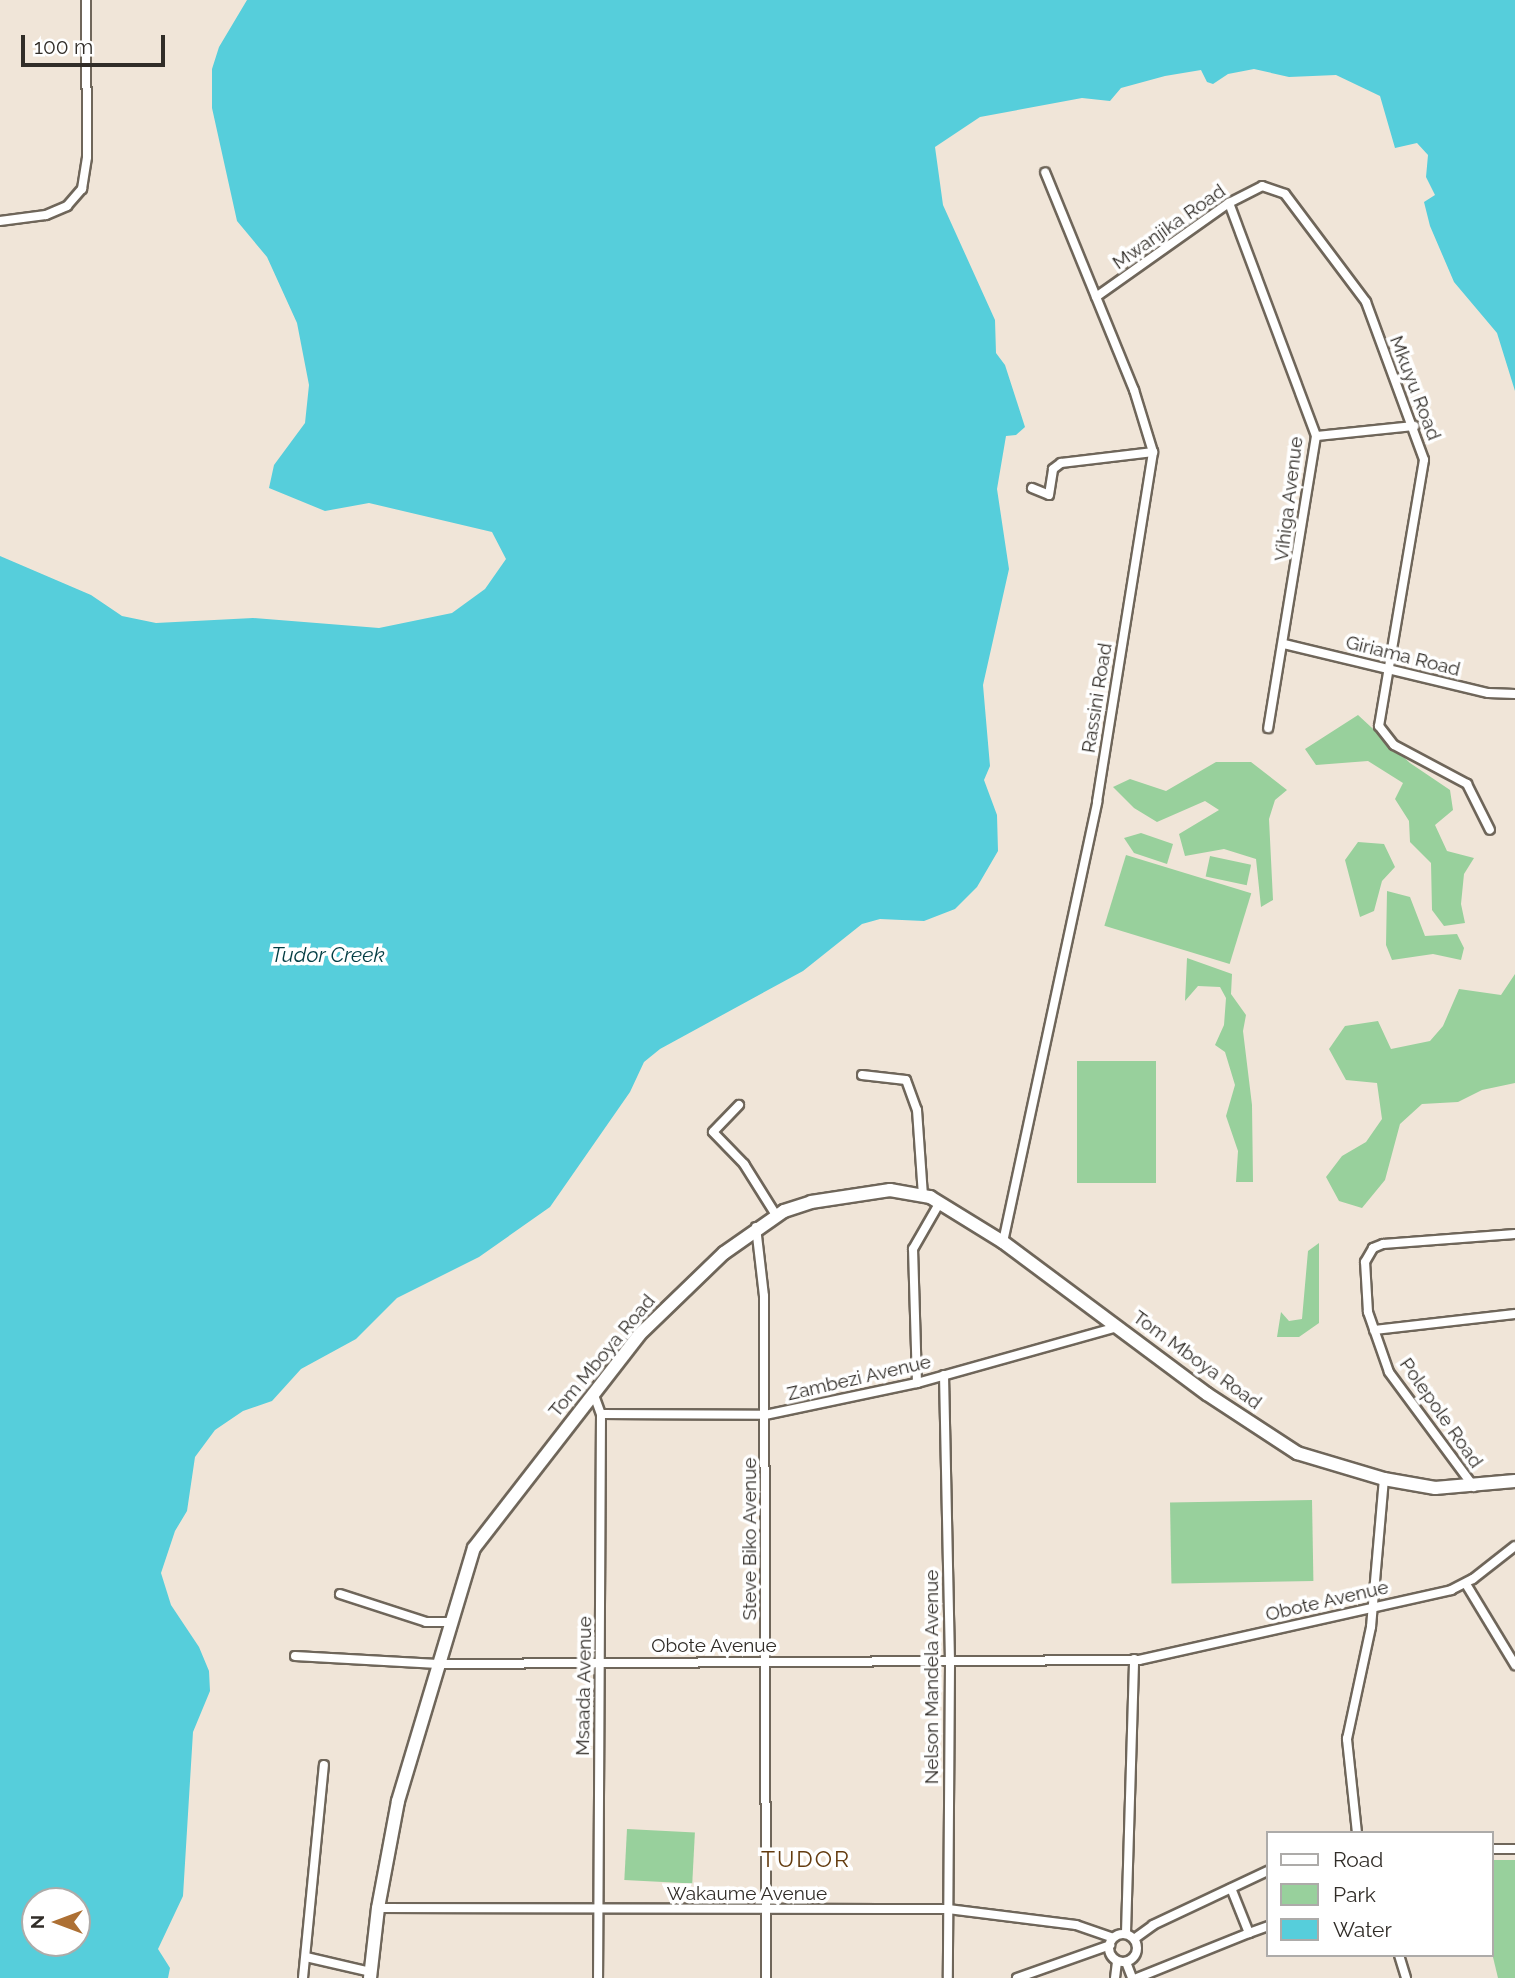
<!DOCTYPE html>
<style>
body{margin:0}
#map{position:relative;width:1515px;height:1978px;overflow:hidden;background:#f0e5d8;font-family:Raleway,sans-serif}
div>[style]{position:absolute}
.green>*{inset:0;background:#98d09c;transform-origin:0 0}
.water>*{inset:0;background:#56cedb}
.roads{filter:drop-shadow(2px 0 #6f665a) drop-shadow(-2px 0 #6f665a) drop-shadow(0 2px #6f665a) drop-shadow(0 -2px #6f665a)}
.minor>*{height:8px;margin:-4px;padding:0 4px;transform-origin:4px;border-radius:4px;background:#fff}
.minor>.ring{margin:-4px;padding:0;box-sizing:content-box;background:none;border:8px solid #fff;border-radius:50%}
.secondary>*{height:12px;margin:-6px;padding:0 6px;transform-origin:6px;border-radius:6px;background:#fff}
span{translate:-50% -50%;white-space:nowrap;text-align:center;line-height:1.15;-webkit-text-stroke:7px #fff;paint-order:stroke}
.street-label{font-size:19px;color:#312d28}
.water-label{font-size:21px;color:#033d43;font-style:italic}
.quarter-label{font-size:23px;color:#643c10;letter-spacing:2px}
.legend{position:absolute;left:1266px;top:1831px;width:228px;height:126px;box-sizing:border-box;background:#fff;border:2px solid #adaba9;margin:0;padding:9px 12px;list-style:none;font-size:21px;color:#312d28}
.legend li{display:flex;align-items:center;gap:14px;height:35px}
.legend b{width:35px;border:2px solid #adaba9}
.north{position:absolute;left:21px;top:1887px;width:70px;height:70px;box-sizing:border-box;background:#fff;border:2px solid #adaba9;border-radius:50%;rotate:270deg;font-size:19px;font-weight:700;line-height:28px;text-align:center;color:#312d28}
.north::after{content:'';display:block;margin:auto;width:24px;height:32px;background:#ad7034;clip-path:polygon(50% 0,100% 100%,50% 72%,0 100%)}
.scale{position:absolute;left:21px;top:35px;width:144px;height:32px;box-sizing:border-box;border:4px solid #312d28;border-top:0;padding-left:9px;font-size:21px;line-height:24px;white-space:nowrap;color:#312d28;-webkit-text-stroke:5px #fff;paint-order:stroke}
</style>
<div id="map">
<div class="green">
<i style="clip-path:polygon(1358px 715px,1410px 763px,1450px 790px,1453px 810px,1435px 825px,1447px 851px,1474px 858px,1464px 874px,1461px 904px,1465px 923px,1444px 926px,1432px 910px,1431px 863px,1410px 842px,1409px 821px,1395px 799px,1403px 783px,1368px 761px,1316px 765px,1305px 749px)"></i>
<i style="clip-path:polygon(1216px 762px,1251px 762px,1287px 790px,1275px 800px,1269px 819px,1273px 900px,1261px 907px,1256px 859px,1224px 849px,1185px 856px,1179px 834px,1219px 810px,1205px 801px,1157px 822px,1134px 808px,1113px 787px,1130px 779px,1166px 791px)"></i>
<i style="clip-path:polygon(1141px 833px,1173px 844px,1167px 864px,1134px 853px,1124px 838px)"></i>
<i style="clip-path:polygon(1358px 842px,1384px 844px,1395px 867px,1382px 881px,1374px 911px,1360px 917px,1345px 860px)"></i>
<i style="left:1126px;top:855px;width:131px;height:74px;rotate:17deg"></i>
<i style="left:1210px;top:856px;width:42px;height:21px;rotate:12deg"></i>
<i style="clip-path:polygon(1387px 891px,1410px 897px,1425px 936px,1457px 934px,1464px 948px,1461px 960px,1433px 954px,1392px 960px,1386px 945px)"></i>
<i style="clip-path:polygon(1187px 958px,1232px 974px,1231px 994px,1246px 1015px,1243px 1031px,1252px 1105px,1253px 1182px,1236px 1182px,1238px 1151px,1226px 1116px,1235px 1085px,1225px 1052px,1215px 1045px,1224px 1025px,1226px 998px,1220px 987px,1198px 986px,1185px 1001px)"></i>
<i style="clip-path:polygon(1515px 974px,1515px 1083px,1482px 1090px,1458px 1102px,1422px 1104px,1400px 1124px,1385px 1180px,1362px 1208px,1339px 1201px,1326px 1177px,1342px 1156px,1366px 1142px,1382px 1119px,1377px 1083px,1346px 1080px,1329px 1049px,1345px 1026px,1378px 1021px,1391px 1049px,1430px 1041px,1443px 1026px,1459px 989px,1501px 995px)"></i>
<i style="left:1077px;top:1061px;width:79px;height:122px"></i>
<i style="clip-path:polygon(1319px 1243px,1319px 1323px,1299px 1337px,1277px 1337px,1281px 1312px,1289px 1321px,1302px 1319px,1308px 1251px)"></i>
<i style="left:1312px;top:1500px;width:81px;height:142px;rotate:89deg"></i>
<i style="left:627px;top:1829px;width:68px;height:51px;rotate:3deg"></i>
<i style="clip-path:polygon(1492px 1860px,1515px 1860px,1515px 1978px,1498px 1978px,1492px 1953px)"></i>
</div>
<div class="water">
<i style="clip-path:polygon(evenodd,247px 0,1515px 0,1515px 391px,1497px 333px,1454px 282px,1430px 226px,1424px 202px,1435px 195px,1426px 177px,1428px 155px,1417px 143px,1395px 148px,1380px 96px,1336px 75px,1289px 77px,1254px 69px,1228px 74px,1213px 84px,1207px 82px,1201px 70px,1165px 76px,1121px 88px,1110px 101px,1082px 98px,980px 117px,935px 147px,943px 205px,995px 320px,996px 353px,1005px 365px,1025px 427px,1016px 435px,1006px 436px,997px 489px,1009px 569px,983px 685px,990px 766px,984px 780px,997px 815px,998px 851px,977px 887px,955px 909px,924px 921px,880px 919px,862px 924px,803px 971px,660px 1049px,644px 1062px,630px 1092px,550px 1207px,479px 1257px,397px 1298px,356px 1339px,301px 1369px,272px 1401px,243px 1411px,215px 1430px,195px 1457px,187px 1511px,175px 1531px,161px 1573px,171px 1605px,199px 1647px,209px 1671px,210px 1691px,193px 1732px,183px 1896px,158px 1949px,170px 1968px,168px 1978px,0 1978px,0 556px,91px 595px,122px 616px,156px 623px,253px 618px,379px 628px,452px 613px,485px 589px,506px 559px,492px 532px,369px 503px,325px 511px,269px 488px,274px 465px,305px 423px,309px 385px,297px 323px,267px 257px,237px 221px,212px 108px,212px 69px,219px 47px,247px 0,35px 1901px,77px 1901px,77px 1943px,35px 1943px,35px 1901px)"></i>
</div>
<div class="roads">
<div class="minor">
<i style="left:1229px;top:203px;width:249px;rotate:69.5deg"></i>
<i style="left:1316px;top:436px;width:296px;rotate:99.3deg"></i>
<i style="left:0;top:221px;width:46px;rotate:-7.4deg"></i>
<i style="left:46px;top:215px;width:23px;rotate:-23deg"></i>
<i style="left:67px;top:206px;width:23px;rotate:-49deg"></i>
<i style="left:82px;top:189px;width:32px;rotate:-81deg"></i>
<i style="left:87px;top:157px;width:157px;rotate:-90.4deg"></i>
<i style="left:1096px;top:297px;width:163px;rotate:-35.3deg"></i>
<i style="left:1229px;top:203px;width:37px;rotate:-27deg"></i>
<i style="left:1262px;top:186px;width:24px;rotate:19deg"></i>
<i style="left:1285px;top:194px;width:135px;rotate:53.1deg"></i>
<i style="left:1366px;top:302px;width:168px;rotate:69.8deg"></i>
<i style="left:1424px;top:460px;width:270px;rotate:99.6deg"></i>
<i style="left:1379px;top:726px;width:24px;rotate:52deg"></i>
<i style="left:1394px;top:745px;width:83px;rotate:28.1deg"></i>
<i style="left:1467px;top:784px;width:51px;rotate:63.4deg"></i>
<i style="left:1316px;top:436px;width:99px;rotate:-5.8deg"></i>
<i style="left:1032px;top:488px;width:18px;rotate:22deg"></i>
<i style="left:1049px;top:495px;width:26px;rotate:-81deg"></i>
<i style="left:1053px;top:469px;width:10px;rotate:-37deg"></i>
<i style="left:1061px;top:463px;width:93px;rotate:-6.8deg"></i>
<i style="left:1284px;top:644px;width:210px;rotate:13.5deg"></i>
<i style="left:1488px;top:693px;width:27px;rotate:2deg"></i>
<i style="left:862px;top:1075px;width:44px;rotate:6.5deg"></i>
<i style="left:906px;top:1080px;width:32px;rotate:70deg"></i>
<i style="left:917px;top:1110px;width:85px;rotate:86deg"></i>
<i style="left:739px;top:1105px;width:37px;rotate:134deg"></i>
<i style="left:713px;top:1132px;width:45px;rotate:45.9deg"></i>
<i style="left:744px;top:1164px;width:60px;rotate:57.9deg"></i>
<i style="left:756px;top:1227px;width:69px;rotate:83.4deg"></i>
<i style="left:764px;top:1296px;width:682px;rotate:89.83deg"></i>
<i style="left:1003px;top:1242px;width:450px;rotate:-77.9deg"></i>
<i style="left:1097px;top:802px;width:354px;rotate:-80.9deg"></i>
<i style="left:1153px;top:452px;width:65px;rotate:-107deg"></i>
<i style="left:1134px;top:390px;width:235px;rotate:-112.2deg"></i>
<i style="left:1374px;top:1330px;width:142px;rotate:-6.5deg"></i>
<i style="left:944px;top:1375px;width:289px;rotate:88.8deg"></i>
<i style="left:950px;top:1664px;width:314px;rotate:90.4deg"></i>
<i style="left:917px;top:1383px;width:134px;rotate:-91.7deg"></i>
<i style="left:913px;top:1249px;width:54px;rotate:-60.1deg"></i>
<i style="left:594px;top:1395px;width:20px;rotate:70deg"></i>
<i style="left:601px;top:1414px;width:564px;rotate:90.3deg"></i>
<i style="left:601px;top:1414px;width:164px;rotate:0.3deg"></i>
<i style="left:765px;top:1415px;width:155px;rotate:-11.9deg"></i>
<i style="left:917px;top:1383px;width:209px;rotate:-15.6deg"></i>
<i style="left:1474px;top:1487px;width:143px;rotate:-126.5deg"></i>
<i style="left:1389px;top:1372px;width:64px;rotate:-109.3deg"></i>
<i style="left:1368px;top:1312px;width:50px;rotate:-93.4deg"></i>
<i style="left:1365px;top:1262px;width:16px;rotate:-60deg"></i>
<i style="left:1373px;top:1248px;width:11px;rotate:-22deg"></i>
<i style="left:1383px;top:1244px;width:132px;rotate:-4.3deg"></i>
<i style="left:1466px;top:1584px;width:95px;rotate:58.8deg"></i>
<i style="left:340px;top:1594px;width:90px;rotate:18deg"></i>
<i style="left:426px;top:1622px;width:25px"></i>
<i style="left:295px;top:1656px;width:143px;rotate:3.2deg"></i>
<i style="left:438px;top:1664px;width:701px;rotate:-0.33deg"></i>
<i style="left:1139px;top:1660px;width:320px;rotate:-12.6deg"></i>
<i style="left:1451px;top:1590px;width:25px;rotate:-27deg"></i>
<i style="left:1473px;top:1579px;width:53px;rotate:-38.2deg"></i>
<i style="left:1357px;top:1833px;width:95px;rotate:-96.1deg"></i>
<i style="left:1347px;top:1739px;width:115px;rotate:-77.9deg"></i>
<i style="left:1371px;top:1627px;width:149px;rotate:-85deg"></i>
<i style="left:1492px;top:1849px;width:23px"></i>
<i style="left:378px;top:1908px;width:570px;rotate:0.1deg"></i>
<i style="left:948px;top:1909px;width:129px;rotate:7.1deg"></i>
<i style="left:1076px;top:1925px;width:39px;rotate:19deg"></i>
<i style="left:1126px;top:1933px;width:274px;rotate:-88.3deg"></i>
<i style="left:1249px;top:1933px;width:20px;rotate:-20deg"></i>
<i class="ring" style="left:1109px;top:1934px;width:20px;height:20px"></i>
<i style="left:1134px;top:1939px;width:24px;rotate:-36deg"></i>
<i style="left:1153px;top:1925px;width:127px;rotate:-25.2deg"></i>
<i style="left:1399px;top:1955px;width:24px;rotate:73deg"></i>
<i style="left:306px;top:1957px;width:67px;rotate:13deg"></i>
<i style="left:1126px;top:1962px;width:17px;rotate:69deg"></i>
<i style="left:303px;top:1978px;width:214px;rotate:-84.4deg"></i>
<i style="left:1017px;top:1978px;width:99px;rotate:-19.5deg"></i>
<i style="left:1115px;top:1978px;width:16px;rotate:-83deg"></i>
<i style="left:1137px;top:1978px;width:121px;rotate:-21.9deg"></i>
<i style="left:1249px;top:1933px;width:48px;rotate:-111.8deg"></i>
</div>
<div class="secondary">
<i style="left:370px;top:1978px;width:70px;rotate:-83.5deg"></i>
<i style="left:378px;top:1908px;width:109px;rotate:-79.4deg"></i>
<i style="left:398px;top:1801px;width:264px;rotate:-73.3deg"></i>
<i style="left:474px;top:1548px;width:269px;rotate:-52.2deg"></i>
<i style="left:639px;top:1335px;width:118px;rotate:-44deg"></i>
<i style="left:724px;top:1253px;width:73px;rotate:-35deg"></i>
<i style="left:784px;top:1211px;width:28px;rotate:-18deg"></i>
<i style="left:811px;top:1202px;width:80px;rotate:-8.6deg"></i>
<i style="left:890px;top:1190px;width:41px;rotate:9.9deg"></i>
<i style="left:930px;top:1197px;width:86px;rotate:31.7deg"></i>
<i style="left:1003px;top:1242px;width:254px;rotate:36.7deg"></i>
<i style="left:1207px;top:1394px;width:108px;rotate:33.2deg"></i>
<i style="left:1297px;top:1453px;width:91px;rotate:16.6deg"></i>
<i style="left:1384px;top:1479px;width:52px;rotate:10deg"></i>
<i style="left:1435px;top:1488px;width:80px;rotate:-5deg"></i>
</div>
</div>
<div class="street-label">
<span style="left:1169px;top:227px;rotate:-35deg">Mwanjika Road</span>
<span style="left:1415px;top:388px;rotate:69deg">Mkuyu Road</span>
<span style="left:1289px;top:499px;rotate:-83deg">Vihiga Avenue</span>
<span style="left:1403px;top:656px;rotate:14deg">Giriama Road</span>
<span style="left:1097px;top:698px;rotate:-81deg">Rassini Road</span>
<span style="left:602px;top:1356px;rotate:-50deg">Tom Mboya Road</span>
<span style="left:1197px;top:1360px;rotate:36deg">Tom Mboya Road</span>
<span style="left:859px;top:1378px;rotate:-13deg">Zambezi Avenue</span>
<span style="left:1441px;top:1413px;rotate:55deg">Polepole Road</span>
<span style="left:750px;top:1539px;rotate:-90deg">Steve Biko Avenue</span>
<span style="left:1327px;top:1601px;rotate:-13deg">Obote Avenue</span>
<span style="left:714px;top:1646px">Obote Avenue</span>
<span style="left:932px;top:1677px;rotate:-90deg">Nelson Mandela Avenue</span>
<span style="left:584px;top:1686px;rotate:-89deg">Msaada Avenue</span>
<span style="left:747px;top:1894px">Wakaume Avenue</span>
</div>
<div class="water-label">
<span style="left:328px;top:955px">Tudor Creek</span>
</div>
<div class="quarter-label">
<span style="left:806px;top:1859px">TUDOR</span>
</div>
<ul class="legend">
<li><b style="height:9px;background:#fff"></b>Road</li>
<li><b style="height:19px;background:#98d09c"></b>Park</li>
<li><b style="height:19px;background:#56cedb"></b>Water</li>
</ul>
<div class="north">N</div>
<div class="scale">100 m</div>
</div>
